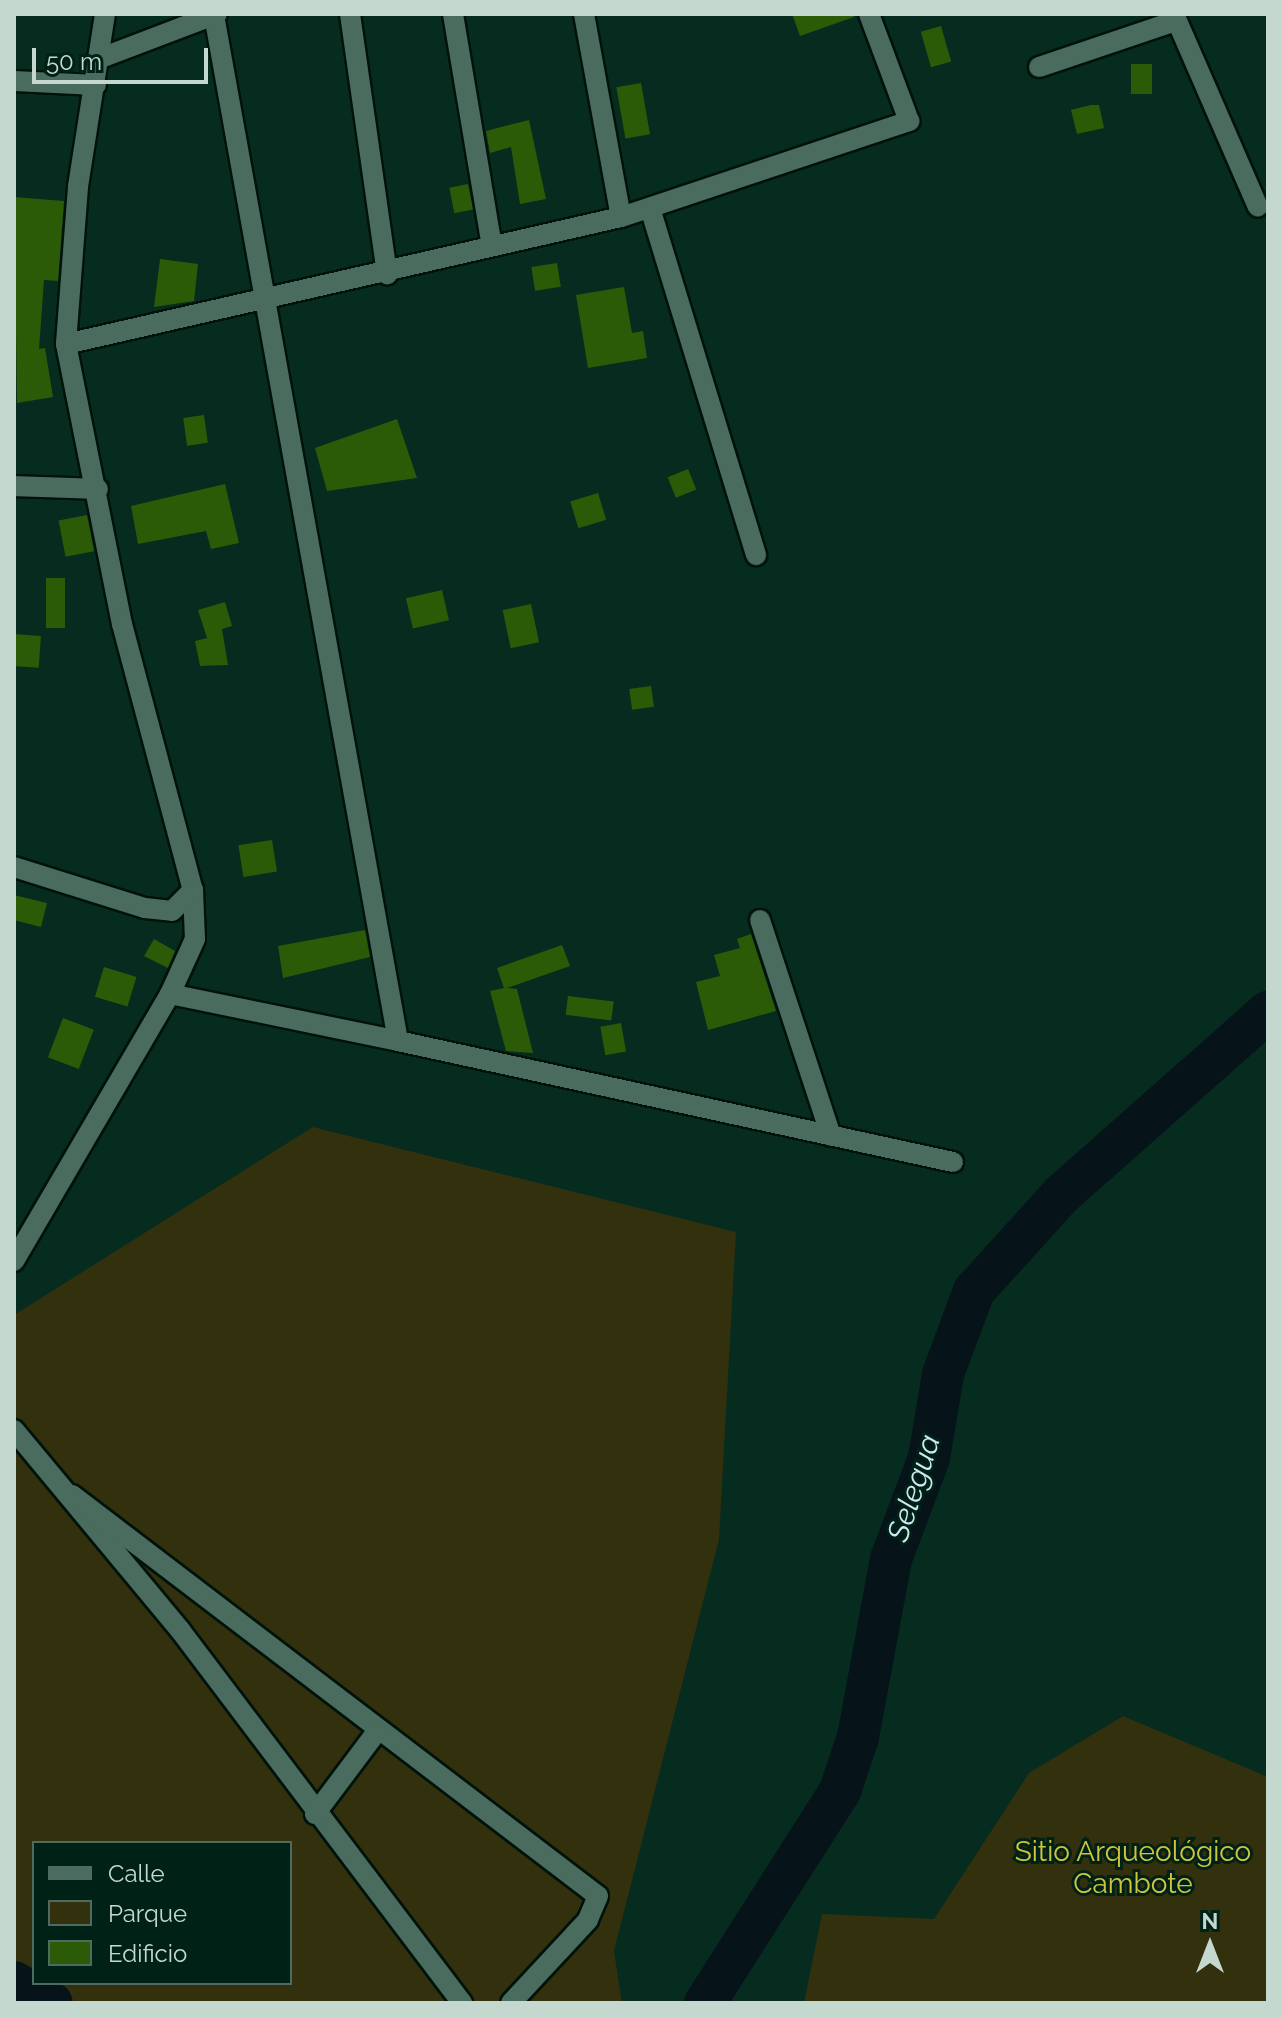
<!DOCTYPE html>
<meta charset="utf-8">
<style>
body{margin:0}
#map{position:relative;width:1282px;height:2017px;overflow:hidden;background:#062b1f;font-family:Raleway,sans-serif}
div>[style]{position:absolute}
.green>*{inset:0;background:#33300e}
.river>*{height:42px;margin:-21px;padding:0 21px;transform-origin:21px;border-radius:21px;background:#06141a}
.building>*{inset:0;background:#2c5b08;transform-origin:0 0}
.roads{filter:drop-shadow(2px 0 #00120a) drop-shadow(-2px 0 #00120a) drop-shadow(0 2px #00120a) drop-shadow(0 -2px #00120a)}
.minor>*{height:20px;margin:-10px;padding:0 10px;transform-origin:10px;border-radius:10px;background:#496c5e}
span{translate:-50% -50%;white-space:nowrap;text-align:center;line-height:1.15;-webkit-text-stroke:6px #002116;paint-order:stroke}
.park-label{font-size:28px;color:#cfc43e}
.water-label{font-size:30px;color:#d0e8f4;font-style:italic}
.frame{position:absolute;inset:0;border:16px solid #c5d8d0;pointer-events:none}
.legend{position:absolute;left:32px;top:1841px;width:260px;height:144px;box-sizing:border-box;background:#002116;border:2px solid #4f6a60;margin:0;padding:10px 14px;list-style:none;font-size:24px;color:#c5d8d0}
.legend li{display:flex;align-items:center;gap:16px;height:40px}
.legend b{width:40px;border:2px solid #4f6a60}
.north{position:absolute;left:1170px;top:1905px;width:80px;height:80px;-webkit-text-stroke:6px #002116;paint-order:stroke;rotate:0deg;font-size:22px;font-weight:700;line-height:32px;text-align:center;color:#c5d8d0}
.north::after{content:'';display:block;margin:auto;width:28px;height:36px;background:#c5d8d0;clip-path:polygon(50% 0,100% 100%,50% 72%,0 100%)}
.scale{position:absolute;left:32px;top:48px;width:176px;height:36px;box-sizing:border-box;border:4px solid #c5d8d0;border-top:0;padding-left:10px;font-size:24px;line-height:28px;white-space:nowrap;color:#c5d8d0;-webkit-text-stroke:6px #002116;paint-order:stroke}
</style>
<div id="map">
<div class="green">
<i style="clip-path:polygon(evenodd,313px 1127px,736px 1232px,719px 1539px,614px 1951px,622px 2003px,14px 2003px,14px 1315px,313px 1127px,34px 1843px,290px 1843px,290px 1983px,34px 1983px,34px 1843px)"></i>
<i style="clip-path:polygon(1123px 1716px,1268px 1777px,1268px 2003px,804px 2003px,822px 1914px,934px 1919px,1029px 1773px)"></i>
</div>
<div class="river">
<i style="left:14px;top:1982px;width:43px;rotate:28.9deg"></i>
<i style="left:705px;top:2003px;width:251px;rotate:-57.5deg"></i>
<i style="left:840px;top:1791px;width:57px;rotate:-71.6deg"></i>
<i style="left:858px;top:1737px;width:181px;rotate:-79.5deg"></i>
<i style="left:891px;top:1559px;width:108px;rotate:-69.4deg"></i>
<i style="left:929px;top:1458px;width:85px;rotate:-80.5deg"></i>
<i style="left:943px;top:1374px;width:89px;rotate:-69.5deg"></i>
<i style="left:974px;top:1291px;width:131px;rotate:-47.8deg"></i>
<i style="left:1062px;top:1194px;width:275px;rotate:-41.5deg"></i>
</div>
<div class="building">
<i style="clip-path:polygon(792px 14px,854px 14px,854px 17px,800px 36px)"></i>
<i style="left:941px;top:26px;width:37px;height:21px;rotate:74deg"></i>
<i style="left:1131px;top:64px;width:21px;height:30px"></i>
<i style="left:641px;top:83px;width:52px;height:25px;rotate:80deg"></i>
<i style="clip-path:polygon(1091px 105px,1099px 105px,1104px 128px,1077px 134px,1071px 110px)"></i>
<i style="clip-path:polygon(529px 120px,546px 199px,520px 204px,511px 147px,490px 153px,486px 131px)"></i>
<i style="left:468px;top:184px;width:26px;height:19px;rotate:79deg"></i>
<i style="clip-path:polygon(14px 197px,64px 201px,58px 281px,44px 280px,39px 349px,45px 348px,53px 397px,17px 403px)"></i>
<i style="clip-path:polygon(160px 259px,198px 264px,194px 301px,154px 307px)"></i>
<i style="left:557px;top:263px;width:24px;height:26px;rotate:81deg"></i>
<i style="clip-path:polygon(624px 287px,632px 333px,643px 331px,647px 358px,588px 368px,576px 295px)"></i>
<i style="left:204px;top:415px;width:28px;height:21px;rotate:82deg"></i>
<i style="clip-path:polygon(397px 419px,417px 478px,327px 491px,315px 448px)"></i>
<i style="left:688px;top:469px;width:22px;height:22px;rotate:68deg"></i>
<i style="clip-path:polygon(225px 484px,239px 543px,211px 549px,206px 531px,138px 544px,131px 506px)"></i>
<i style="left:598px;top:493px;width:28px;height:29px;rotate:73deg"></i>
<i style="left:87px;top:515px;width:37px;height:29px;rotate:79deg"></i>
<i style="left:46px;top:578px;width:19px;height:50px"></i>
<i style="left:442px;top:590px;width:31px;height:37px;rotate:77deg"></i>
<i style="clip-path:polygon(225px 602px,232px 626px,222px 629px,228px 665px,200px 666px,195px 641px,207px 638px,198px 610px)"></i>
<i style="left:531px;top:604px;width:39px;height:29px;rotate:78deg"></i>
<i style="left:14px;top:634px;width:27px;height:32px;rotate:4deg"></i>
<i style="left:651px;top:686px;width:21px;height:22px;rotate:82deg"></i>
<i style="left:272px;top:840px;width:32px;height:34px;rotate:81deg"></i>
<i style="clip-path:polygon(14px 895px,47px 903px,41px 927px,14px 920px)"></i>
<i style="clip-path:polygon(365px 930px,370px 957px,283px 978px,278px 946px)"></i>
<i style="clip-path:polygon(751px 934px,776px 1011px,708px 1030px,696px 982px,720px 976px,714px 955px,740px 948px,737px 939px)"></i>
<i style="clip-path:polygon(154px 939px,175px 951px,168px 968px,144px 956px)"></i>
<i style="clip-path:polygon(562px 945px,570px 966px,507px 988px,517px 989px,533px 1053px,506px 1051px,490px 991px,504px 988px,497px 968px)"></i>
<i style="left:104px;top:967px;width:34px;height:31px;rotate:17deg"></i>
<i style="left:568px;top:996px;width:46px;height:19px;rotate:7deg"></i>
<i style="left:63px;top:1018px;width:33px;height:42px;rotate:21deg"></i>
<i style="left:621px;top:1023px;width:29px;height:21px;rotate:80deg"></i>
</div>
<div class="roads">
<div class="minor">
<i style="left:105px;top:14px;width:175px;rotate:98.9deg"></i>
<i style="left:78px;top:187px;width:157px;rotate:94.4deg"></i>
<i style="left:66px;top:344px;width:286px;rotate:78.7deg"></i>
<i style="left:122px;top:624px;width:275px;rotate:75.1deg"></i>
<i style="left:193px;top:890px;width:49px;rotate:87.7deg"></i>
<i style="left:195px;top:939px;width:60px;rotate:114.4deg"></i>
<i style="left:350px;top:14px;width:263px;rotate:81.9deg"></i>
<i style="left:453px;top:14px;width:231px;rotate:80.5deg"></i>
<i style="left:584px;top:14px;width:206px;rotate:79.7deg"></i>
<i style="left:1174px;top:14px;width:210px;rotate:66.5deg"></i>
<i style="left:214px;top:15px;width:1042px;rotate:79.83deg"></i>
<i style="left:398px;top:1041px;width:568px;rotate:12.3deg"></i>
<i style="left:101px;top:58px;width:124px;rotate:-20.8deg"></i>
<i style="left:1039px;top:67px;width:145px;rotate:-18.6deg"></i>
<i style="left:14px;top:81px;width:82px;rotate:2.8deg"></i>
<i style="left:650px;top:208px;width:363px;rotate:73deg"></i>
<i style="left:66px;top:344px;width:569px;rotate:-12.89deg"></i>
<i style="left:621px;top:217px;width:304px;rotate:-18.4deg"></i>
<i style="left:909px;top:121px;width:114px;rotate:-110.5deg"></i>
<i style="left:14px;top:486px;width:84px;rotate:2deg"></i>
<i style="left:14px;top:867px;width:137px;rotate:17.4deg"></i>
<i style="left:145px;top:908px;width:27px;rotate:6deg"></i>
<i style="left:172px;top:911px;width:30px;rotate:-45deg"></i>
<i style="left:760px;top:920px;width:227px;rotate:71.8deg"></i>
<i style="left:14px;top:1261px;width:309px;rotate:-59.7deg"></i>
<i style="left:170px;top:994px;width:233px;rotate:11.6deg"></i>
<i style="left:14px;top:1430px;width:260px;rotate:50.3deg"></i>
<i style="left:180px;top:1630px;width:468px;rotate:52.9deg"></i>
<i style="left:72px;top:1495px;width:661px;rotate:37.32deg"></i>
<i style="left:598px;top:1896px;width:26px;rotate:113deg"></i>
<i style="left:588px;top:1920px;width:113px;rotate:132.9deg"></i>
<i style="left:315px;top:1814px;width:105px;rotate:-53.1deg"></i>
</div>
</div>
<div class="park-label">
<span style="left:1133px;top:1868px">Sitio Arqueológico<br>Cambote</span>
</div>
<div class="water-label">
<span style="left:914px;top:1488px;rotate:-72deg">Selegua</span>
</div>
<div class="frame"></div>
<ul class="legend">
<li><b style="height:10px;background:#496c5e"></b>Calle</li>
<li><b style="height:22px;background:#33300e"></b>Parque</li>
<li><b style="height:22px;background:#2c5b08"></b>Edificio</li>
</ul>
<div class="north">N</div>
<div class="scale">50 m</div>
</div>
